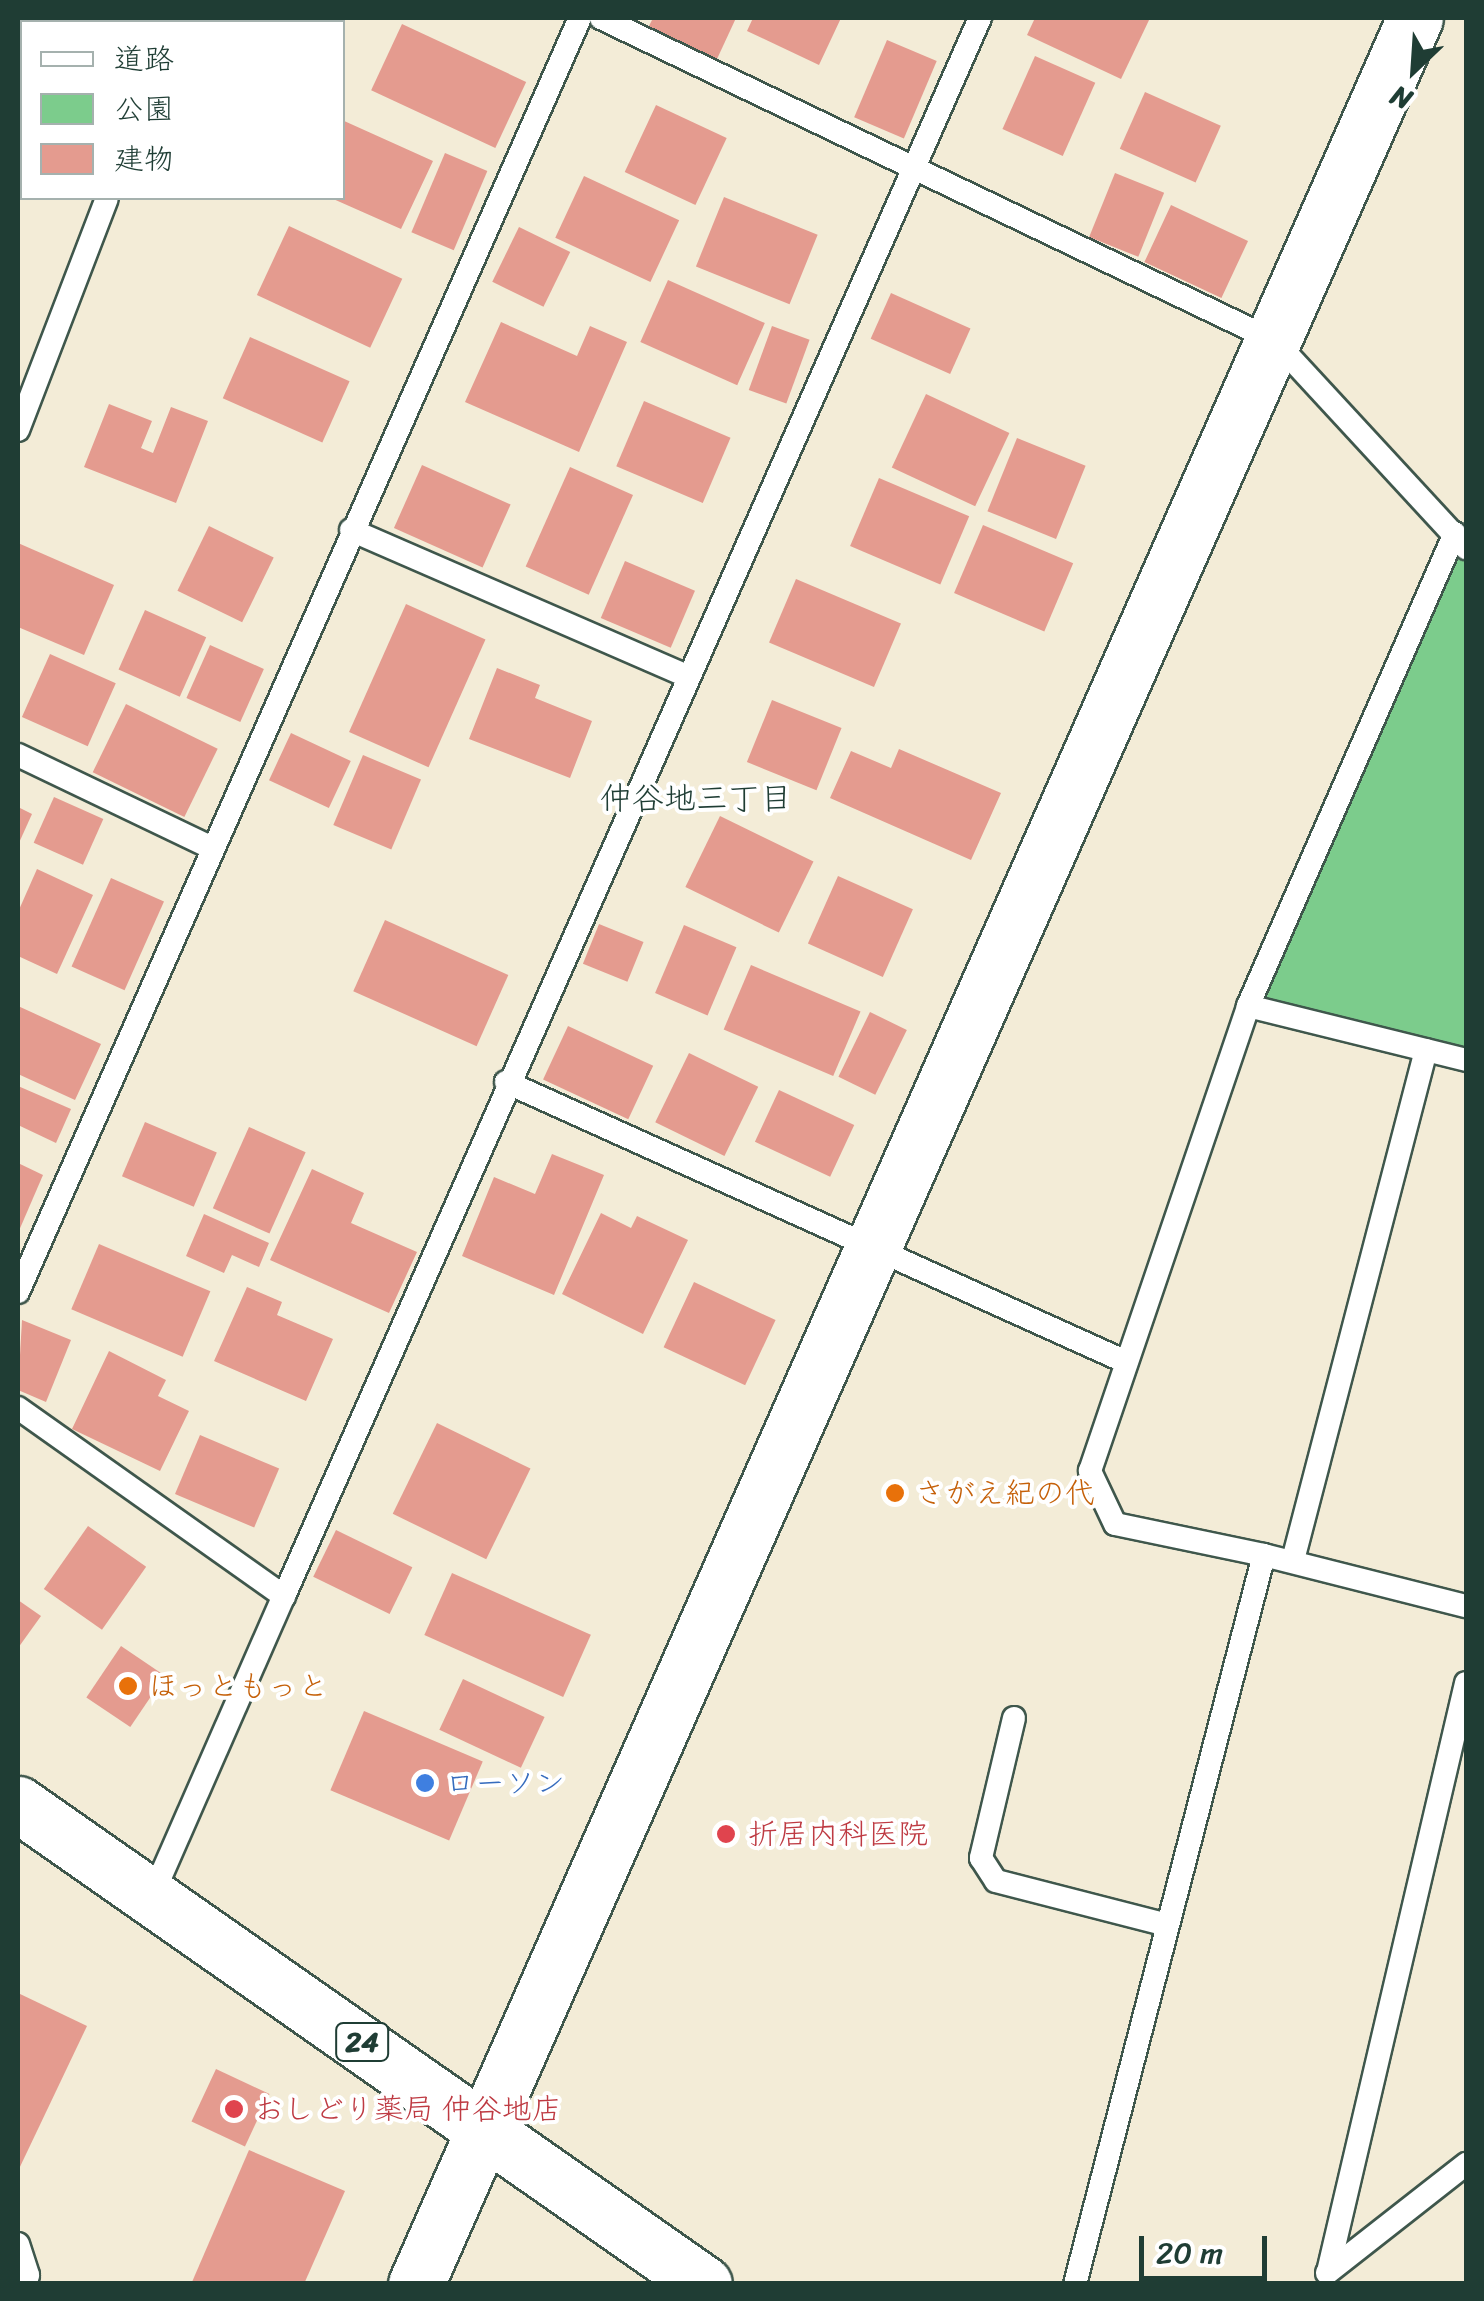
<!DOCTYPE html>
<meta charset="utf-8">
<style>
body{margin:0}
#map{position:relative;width:1484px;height:2301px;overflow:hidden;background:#f3ecd7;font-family:Sriracha,"Klee One",sans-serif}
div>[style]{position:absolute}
.green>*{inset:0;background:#7ccc8c}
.building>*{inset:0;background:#e49b8f;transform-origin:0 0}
.roads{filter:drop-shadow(2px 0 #3f574c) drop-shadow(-2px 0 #3f574c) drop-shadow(0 2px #3f574c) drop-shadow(0 -2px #3f574c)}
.lane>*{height:22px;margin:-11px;padding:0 11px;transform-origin:11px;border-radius:11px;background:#fff}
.secondary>*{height:55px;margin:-27.5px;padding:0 27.5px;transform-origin:27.5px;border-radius:27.5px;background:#fff}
.primary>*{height:55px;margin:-27.5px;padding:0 27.5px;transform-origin:27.5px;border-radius:27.5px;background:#fff}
.dots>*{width:28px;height:28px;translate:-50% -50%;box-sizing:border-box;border:5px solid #fff;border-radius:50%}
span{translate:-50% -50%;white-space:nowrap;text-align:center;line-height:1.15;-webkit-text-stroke:8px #fff;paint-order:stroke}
.shield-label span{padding:2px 8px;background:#fff;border:2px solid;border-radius:8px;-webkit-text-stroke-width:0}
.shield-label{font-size:28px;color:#1f3d34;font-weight:700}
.food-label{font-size:30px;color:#c56008}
.left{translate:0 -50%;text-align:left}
.shop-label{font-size:30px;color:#366cbe}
.health-label{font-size:30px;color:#be3a42}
.neighbourhood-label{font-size:32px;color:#1f3d34}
.frame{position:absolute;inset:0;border:20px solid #1f3d34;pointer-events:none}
.legend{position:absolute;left:20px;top:20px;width:325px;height:180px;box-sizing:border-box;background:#fff;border:2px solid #a5b1ae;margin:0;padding:12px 18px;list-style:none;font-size:30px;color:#1f3d34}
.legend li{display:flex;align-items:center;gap:20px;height:50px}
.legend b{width:50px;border:2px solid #a5b1ae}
.north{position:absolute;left:1364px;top:20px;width:100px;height:100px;-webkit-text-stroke:8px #fff;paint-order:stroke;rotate:205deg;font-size:28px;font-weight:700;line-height:40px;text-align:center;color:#1f3d34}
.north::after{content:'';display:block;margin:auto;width:35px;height:45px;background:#1f3d34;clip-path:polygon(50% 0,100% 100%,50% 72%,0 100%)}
.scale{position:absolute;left:1139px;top:2236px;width:128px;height:45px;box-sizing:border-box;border:5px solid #1f3d34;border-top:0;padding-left:12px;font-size:30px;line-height:35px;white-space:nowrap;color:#1f3d34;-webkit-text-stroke:8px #fff;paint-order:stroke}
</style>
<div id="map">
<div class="green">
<i style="clip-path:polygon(1455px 533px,1466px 548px,1466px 1060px,1248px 1006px)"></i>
</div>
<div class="building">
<i style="clip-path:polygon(653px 18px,736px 18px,717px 59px,648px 28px)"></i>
<i style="clip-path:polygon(753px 18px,841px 18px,819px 65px,747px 31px)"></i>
<i style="clip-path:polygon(1035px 18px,1150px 18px,1121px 79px,1027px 35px)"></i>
<i style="left:402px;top:24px;width:137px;height:73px;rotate:25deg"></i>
<i style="left:887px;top:40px;width:54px;height:84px;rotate:23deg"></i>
<i style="left:1035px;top:56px;width:66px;height:80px;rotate:24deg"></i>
<i style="left:1145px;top:92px;width:83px;height:62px;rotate:24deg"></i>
<i style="left:656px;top:105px;width:78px;height:74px;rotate:25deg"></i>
<i style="clip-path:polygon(342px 120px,433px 161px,401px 229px,331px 198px,342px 198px)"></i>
<i style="left:445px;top:153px;width:46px;height:86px;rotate:23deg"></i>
<i style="left:1115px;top:173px;width:53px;height:69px;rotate:22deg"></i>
<i style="left:584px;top:176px;width:105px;height:68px;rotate:25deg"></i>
<i style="left:724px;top:197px;width:101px;height:75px;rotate:22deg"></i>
<i style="left:1171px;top:205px;width:85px;height:63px;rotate:25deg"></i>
<i style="left:289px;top:226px;width:125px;height:76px;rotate:25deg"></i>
<i style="left:519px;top:227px;width:57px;height:61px;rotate:26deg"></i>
<i style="left:668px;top:280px;width:106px;height:68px;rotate:24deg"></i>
<i style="left:891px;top:293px;width:87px;height:50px;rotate:24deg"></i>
<i style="clip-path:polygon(501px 322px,577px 356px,590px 326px,627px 342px,579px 452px,465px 402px)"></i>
<i style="left:772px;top:326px;width:40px;height:68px;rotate:20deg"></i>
<i style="left:250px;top:337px;width:109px;height:67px;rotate:24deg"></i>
<i style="left:926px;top:394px;width:92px;height:81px;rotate:25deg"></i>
<i style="left:644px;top:401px;width:94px;height:71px;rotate:23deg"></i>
<i style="clip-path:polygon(109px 404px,152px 421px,141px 448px,153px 453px,171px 407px,208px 421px,176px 503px,84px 467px)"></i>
<i style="left:1017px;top:438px;width:74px;height:79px;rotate:22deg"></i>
<i style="left:422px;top:465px;width:97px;height:69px;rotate:24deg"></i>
<i style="left:570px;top:467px;width:69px;height:109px;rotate:24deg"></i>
<i style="left:879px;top:478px;width:98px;height:74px;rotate:23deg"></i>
<i style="left:983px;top:525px;width:98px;height:74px;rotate:23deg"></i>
<i style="left:209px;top:526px;width:72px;height:72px;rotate:26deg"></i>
<i style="clip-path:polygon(18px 543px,114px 585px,84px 655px,18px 627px)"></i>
<i style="left:625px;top:561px;width:76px;height:62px;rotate:23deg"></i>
<i style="left:796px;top:579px;width:114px;height:69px;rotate:23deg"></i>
<i style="left:406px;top:604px;width:87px;height:140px;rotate:24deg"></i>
<i style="left:145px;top:610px;width:67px;height:65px;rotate:24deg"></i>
<i style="left:210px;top:645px;width:59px;height:58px;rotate:24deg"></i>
<i style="left:50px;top:654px;width:72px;height:69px;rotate:24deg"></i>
<i style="clip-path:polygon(497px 668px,540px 685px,535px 698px,592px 721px,570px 778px,469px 739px)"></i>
<i style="left:772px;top:700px;width:75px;height:67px;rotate:22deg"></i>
<i style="left:126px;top:704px;width:102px;height:76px;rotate:26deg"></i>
<i style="left:291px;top:733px;width:66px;height:52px;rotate:25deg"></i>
<i style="clip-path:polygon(899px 749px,1001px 793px,971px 860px,830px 798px,851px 751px,891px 768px)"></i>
<i style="left:363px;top:755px;width:63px;height:76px;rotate:23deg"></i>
<i style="left:54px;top:797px;width:54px;height:50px;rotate:24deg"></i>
<i style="clip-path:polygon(18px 807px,32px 814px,18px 845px)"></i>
<i style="left:720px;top:816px;width:104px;height:79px;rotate:26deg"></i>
<i style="clip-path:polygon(37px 869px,93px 895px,57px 974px,18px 956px,18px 912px)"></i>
<i style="left:838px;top:876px;width:82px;height:74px;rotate:24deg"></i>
<i style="left:111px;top:878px;width:58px;height:97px;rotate:24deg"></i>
<i style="left:385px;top:920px;width:135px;height:78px;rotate:24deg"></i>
<i style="left:599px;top:924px;width:48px;height:43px;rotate:22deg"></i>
<i style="left:684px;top:925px;width:57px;height:74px;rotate:23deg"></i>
<i style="left:751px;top:965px;width:119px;height:70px;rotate:23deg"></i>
<i style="clip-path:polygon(18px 1006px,101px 1044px,75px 1100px,18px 1074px)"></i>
<i style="left:870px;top:1012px;width:41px;height:72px;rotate:26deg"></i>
<i style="left:568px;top:1026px;width:94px;height:59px;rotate:25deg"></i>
<i style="left:689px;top:1053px;width:77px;height:77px;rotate:26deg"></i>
<i style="clip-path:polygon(18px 1086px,71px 1109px,56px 1143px,18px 1125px)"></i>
<i style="left:779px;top:1090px;width:83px;height:57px;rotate:25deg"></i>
<i style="left:145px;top:1122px;width:78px;height:59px;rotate:23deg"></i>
<i style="left:249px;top:1127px;width:62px;height:89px;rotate:24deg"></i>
<i style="clip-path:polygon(552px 1154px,604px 1175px,554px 1295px,462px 1256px,494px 1177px,535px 1194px)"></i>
<i style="clip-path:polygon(18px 1163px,43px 1175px,18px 1233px)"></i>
<i style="clip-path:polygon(312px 1169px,364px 1193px,351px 1223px,417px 1252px,389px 1313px,270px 1260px)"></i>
<i style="clip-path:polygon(601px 1213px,631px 1228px,637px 1216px,688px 1240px,643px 1334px,562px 1294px)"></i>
<i style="clip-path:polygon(204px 1214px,269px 1243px,259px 1267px,232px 1255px,224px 1273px,186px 1256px)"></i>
<i style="left:99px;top:1244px;width:121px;height:71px;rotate:23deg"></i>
<i style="left:694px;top:1282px;width:90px;height:72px;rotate:25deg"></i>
<i style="clip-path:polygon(247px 1287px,282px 1302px,277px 1315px,333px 1339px,306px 1401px,214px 1361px)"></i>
<i style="clip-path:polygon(22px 1320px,71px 1340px,46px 1402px,18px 1390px)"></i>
<i style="clip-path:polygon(109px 1351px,166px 1380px,158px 1396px,189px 1411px,160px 1471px,72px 1429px)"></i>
<i style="left:437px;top:1423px;width:104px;height:101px;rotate:26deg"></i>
<i style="left:200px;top:1435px;width:86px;height:64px;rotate:23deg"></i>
<i style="left:88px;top:1526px;width:71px;height:77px;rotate:35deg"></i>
<i style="left:336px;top:1530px;width:85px;height:52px;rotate:26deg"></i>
<i style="left:452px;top:1573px;width:152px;height:68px;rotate:24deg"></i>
<i style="clip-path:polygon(18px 1600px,41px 1616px,18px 1648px)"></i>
<i style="left:121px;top:1646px;width:53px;height:62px;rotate:34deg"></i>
<i style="left:463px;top:1679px;width:90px;height:56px;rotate:25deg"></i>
<i style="left:364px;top:1711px;width:129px;height:86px;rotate:23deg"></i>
<i style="clip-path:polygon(18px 1993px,87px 2026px,18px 2171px)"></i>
<i style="left:216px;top:2069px;width:59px;height:58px;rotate:25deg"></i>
<i style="clip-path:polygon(249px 2150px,345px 2191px,304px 2284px,192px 2282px)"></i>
</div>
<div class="roads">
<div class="lane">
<i style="left:601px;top:18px;width:747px;rotate:25.61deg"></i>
<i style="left:1275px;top:341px;width:282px;rotate:47.3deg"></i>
<i style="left:181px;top:22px;width:4px;rotate:-63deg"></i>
<i style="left:18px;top:130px;width:5px;rotate:37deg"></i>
<i style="left:18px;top:430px;width:248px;rotate:-69deg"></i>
<i style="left:351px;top:530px;width:365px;rotate:23.5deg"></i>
<i style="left:18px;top:755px;width:213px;rotate:25.6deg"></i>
<i style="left:1248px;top:1006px;width:225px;rotate:13.9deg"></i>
<i style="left:506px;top:1082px;width:678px;rotate:24.3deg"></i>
<i style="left:18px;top:1292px;width:1392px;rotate:-66.2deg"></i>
<i style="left:18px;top:1408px;width:326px;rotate:35.3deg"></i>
<i style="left:284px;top:1596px;width:1725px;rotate:-66.2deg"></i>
<i style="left:1264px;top:1555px;width:152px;rotate:-168.2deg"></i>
<i style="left:1115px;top:1524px;width:59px;rotate:-115.3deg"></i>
<i style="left:1090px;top:1471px;width:491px;rotate:-71.2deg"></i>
<i style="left:1248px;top:1006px;width:516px;rotate:-66.36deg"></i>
<i style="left:1293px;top:1560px;width:527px;rotate:-75.38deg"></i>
<i style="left:1014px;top:1718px;width:144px;rotate:103.3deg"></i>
<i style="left:981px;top:1858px;width:27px;rotate:57deg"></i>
<i style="left:996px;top:1881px;width:173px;rotate:14.4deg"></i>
<i style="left:152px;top:1896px;width:328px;rotate:-66.3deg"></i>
<i style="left:18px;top:2244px;width:33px;rotate:72deg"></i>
<i style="left:28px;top:2275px;width:10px;rotate:114deg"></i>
<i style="left:1328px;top:2272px;width:605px;rotate:-76.81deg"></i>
<i style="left:1327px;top:2273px;width:177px;rotate:-38.1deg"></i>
<i style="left:1075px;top:2284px;width:753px;rotate:-75.47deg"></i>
<i style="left:1264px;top:1555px;width:208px;rotate:14.2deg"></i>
</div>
<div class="secondary">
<i style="left:416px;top:2284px;width:2476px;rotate:-66.21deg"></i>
</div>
<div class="primary">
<i style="left:18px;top:1804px;width:837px;rotate:34.98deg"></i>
</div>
</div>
<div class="dots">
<i style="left:895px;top:1493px;background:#e8710a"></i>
<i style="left:128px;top:1686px;background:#e8710a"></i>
<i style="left:425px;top:1783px;background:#3f7fe0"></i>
<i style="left:726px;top:1834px;background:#e0444e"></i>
<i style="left:234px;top:2109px;background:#e0444e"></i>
</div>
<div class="shield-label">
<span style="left:362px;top:2042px">24</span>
</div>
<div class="food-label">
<span class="left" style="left:915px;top:1493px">さがえ紀の代</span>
<span class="left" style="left:148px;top:1686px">ほっともっと</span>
</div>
<div class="shop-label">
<span class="left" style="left:445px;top:1783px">ローソン</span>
</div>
<div class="health-label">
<span class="left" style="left:748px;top:1834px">折居内科医院</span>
<span class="left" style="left:254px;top:2109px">おしどり薬局 仲谷地店</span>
</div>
<div class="neighbourhood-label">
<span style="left:696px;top:799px">仲谷地三丁目</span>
</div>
<div class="frame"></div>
<ul class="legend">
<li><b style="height:12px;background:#fff"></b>道路</li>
<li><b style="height:28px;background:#7ccc8c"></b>公園</li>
<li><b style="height:28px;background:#e49b8f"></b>建物</li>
</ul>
<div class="north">N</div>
<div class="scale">20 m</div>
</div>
